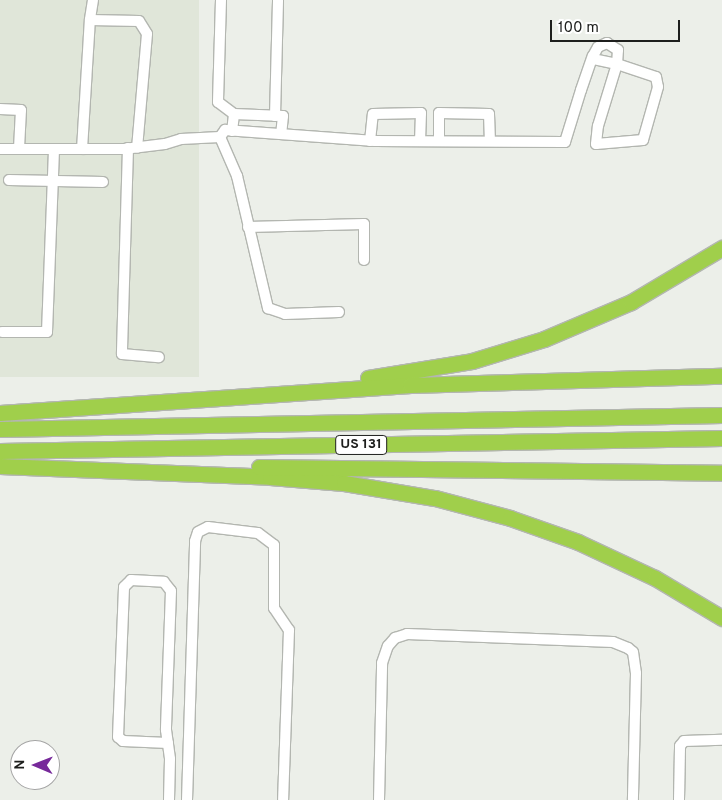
<!DOCTYPE html>
<style>
body{margin:0}
#map{position:relative;width:722px;height:800px;overflow:hidden;background:#ecefe9;font-family:Overpass,sans-serif}
div>[style]{position:absolute}
.built>*{inset:0;background:#e0e6d9;transform-origin:0 0}
.roads{filter:drop-shadow(1px 0 #b3b6b0) drop-shadow(-1px 0 #b3b6b0) drop-shadow(0 1px #b3b6b0) drop-shadow(0 -1px #b3b6b0)}
.minor>*{height:10px;margin:-5px;padding:0 5px;transform-origin:5px;border-radius:5px;background:#fff}
.highway>*{height:15px;margin:-7.5px;padding:0 7.5px;transform-origin:7.5px;border-radius:7.5px;background:#a0cf4b}
span{translate:-50% -50%;white-space:nowrap;text-align:center;line-height:1.15;-webkit-text-stroke:4px #fff;paint-order:stroke}
.shield-label span{padding:1px 4px;background:#fff;border:1px solid;border-radius:4px;-webkit-text-stroke-width:0}
.shield-label{font-size:14px;color:#1e1f1d;font-weight:700}
.north{position:absolute;left:10px;top:740px;width:50px;height:50px;box-sizing:border-box;background:#fff;border:1px solid #a5a5a5;border-radius:50%;rotate:271deg;font-size:14px;font-weight:700;line-height:20px;text-align:center;color:#1e1f1d}
.north::after{content:'';display:block;margin:auto;width:18px;height:22px;background:#77299a;clip-path:polygon(50% 0,100% 100%,50% 72%,0 100%)}
.scale{position:absolute;left:550px;top:20px;width:130px;height:22px;box-sizing:border-box;border:2px solid #1e1f1d;border-top:0;padding-left:6px;font-size:15px;line-height:18px;white-space:nowrap;color:#1e1f1d;-webkit-text-stroke:4px #fff;paint-order:stroke}
</style>
<div id="map">
<div class="built">
<i style="left:0;top:0;width:199px;height:377px"></i>
</div>
<div class="roads">
<div class="minor">
<i style="left:93px;top:0;width:20px;rotate:99deg"></i>
<i style="left:90px;top:20px;width:49px;rotate:1.2deg"></i>
<i style="left:139px;top:21px;width:15px;rotate:58deg"></i>
<i style="left:147px;top:34px;width:114px;rotate:95deg"></i>
<i style="left:221px;top:0;width:102px;rotate:91.7deg"></i>
<i style="left:218px;top:102px;width:20px;rotate:37deg"></i>
<i style="left:0;top:109px;width:21px;rotate:3deg"></i>
<i style="left:21px;top:110px;width:39px;rotate:93deg"></i>
<i style="left:275px;top:116px;width:116px;rotate:-88.5deg"></i>
<i style="left:232px;top:131px;width:17px;rotate:-83deg"></i>
<i style="left:234px;top:114px;width:49px;rotate:2.3deg"></i>
<i style="left:283px;top:116px;width:18px;rotate:96deg"></i>
<i style="left:220px;top:137px;width:9px;rotate:-54deg"></i>
<i style="left:225px;top:130px;width:150px;rotate:4.2deg"></i>
<i style="left:375px;top:141px;width:190px;rotate:0.3deg"></i>
<i style="left:565px;top:142px;width:54px;rotate:-72.9deg"></i>
<i style="left:581px;top:90px;width:36px;rotate:-71deg"></i>
<i style="left:593px;top:56px;width:10px;rotate:-61deg"></i>
<i style="left:598px;top:47px;width:10px;rotate:-24deg"></i>
<i style="left:607px;top:43px;width:13px;rotate:32deg"></i>
<i style="left:618px;top:50px;width:14px;rotate:94deg"></i>
<i style="left:617px;top:64px;width:41px;rotate:18.4deg"></i>
<i style="left:656px;top:77px;width:10px;rotate:79deg"></i>
<i style="left:658px;top:87px;width:55px;rotate:105.8deg"></i>
<i style="left:643px;top:140px;width:47px;rotate:175.1deg"></i>
<i style="left:596px;top:144px;width:18px;rotate:-84deg"></i>
<i style="left:598px;top:126px;width:65px;rotate:-73deg"></i>
<i style="left:617px;top:64px;width:25px;rotate:-168deg"></i>
<i style="left:370px;top:141px;width:27px;rotate:-84deg"></i>
<i style="left:373px;top:114px;width:48px;rotate:-1.2deg"></i>
<i style="left:421px;top:113px;width:28px;rotate:92deg"></i>
<i style="left:439px;top:141px;width:28px;rotate:-90deg"></i>
<i style="left:439px;top:113px;width:50px;rotate:1.1deg"></i>
<i style="left:489px;top:114px;width:27px;rotate:88deg"></i>
<i style="left:128px;top:148px;width:206px;rotate:91.7deg"></i>
<i style="left:122px;top:354px;width:37px;rotate:5deg"></i>
<i style="left:0;top:149px;width:124px"></i>
<i style="left:124px;top:149px;width:41px;rotate:-7deg"></i>
<i style="left:165px;top:144px;width:17px;rotate:-17deg"></i>
<i style="left:181px;top:139px;width:39px;rotate:-3deg"></i>
<i style="left:220px;top:137px;width:43px;rotate:66.4deg"></i>
<i style="left:237px;top:176px;width:136px;rotate:76.8deg"></i>
<i style="left:268px;top:308px;width:18px;rotate:19deg"></i>
<i style="left:285px;top:314px;width:54px;rotate:-2.1deg"></i>
<i style="left:82px;top:149px;width:129px;rotate:-86.5deg"></i>
<i style="left:9px;top:180px;width:94px;rotate:1.2deg"></i>
<i style="left:248px;top:227px;width:116px;rotate:-1.5deg"></i>
<i style="left:364px;top:224px;width:36px;rotate:90deg"></i>
<i style="left:2px;top:332px;width:45px"></i>
<i style="left:47px;top:332px;width:183px;rotate:-87.8deg"></i>
<i style="left:168px;top:743px;width:45px;rotate:-177.5deg"></i>
<i style="left:123px;top:741px;width:6px;rotate:-141deg"></i>
<i style="left:118px;top:737px;width:150px;rotate:-87.7deg"></i>
<i style="left:124px;top:587px;width:10px;rotate:-45deg"></i>
<i style="left:131px;top:580px;width:33px;rotate:3deg"></i>
<i style="left:164px;top:582px;width:11px;rotate:52deg"></i>
<i style="left:171px;top:591px;width:139px;rotate:92.1deg"></i>
<i style="left:166px;top:730px;width:29px;rotate:82deg"></i>
<i style="left:170px;top:759px;width:41px;rotate:91.4deg"></i>
<i style="left:187px;top:800px;width:259px;rotate:-88.2deg"></i>
<i style="left:195px;top:541px;width:9px;rotate:-72deg"></i>
<i style="left:198px;top:532px;width:11px;rotate:-27deg"></i>
<i style="left:208px;top:527px;width:50px;rotate:6.8deg"></i>
<i style="left:258px;top:533px;width:20px;rotate:37deg"></i>
<i style="left:274px;top:545px;width:63px;rotate:90deg"></i>
<i style="left:274px;top:608px;width:27px;rotate:56deg"></i>
<i style="left:289px;top:630px;width:170px;rotate:92deg"></i>
<i style="left:379px;top:800px;width:137px;rotate:-88.7deg"></i>
<i style="left:382px;top:663px;width:18px;rotate:-71deg"></i>
<i style="left:388px;top:646px;width:11px;rotate:-49deg"></i>
<i style="left:395px;top:638px;width:13px;rotate:-18deg"></i>
<i style="left:407px;top:634px;width:206px;rotate:2.2deg"></i>
<i style="left:613px;top:642px;width:16px;rotate:22deg"></i>
<i style="left:628px;top:648px;width:6px;rotate:39deg"></i>
<i style="left:633px;top:652px;width:21px;rotate:82deg"></i>
<i style="left:636px;top:673px;width:127px;rotate:91.4deg"></i>
<i style="left:679px;top:800px;width:54px;rotate:-88.9deg"></i>
<i style="left:680px;top:746px;width:6px;rotate:-51deg"></i>
<i style="left:684px;top:741px;width:38px;rotate:-2deg"></i>
</div>
<div class="highway">
<i style="left:368px;top:378px;width:105px;rotate:-9.3deg"></i>
<i style="left:472px;top:361px;width:75px;rotate:-17deg"></i>
<i style="left:544px;top:339px;width:95px;rotate:-23deg"></i>
<i style="left:631px;top:302px;width:106px;rotate:-30.7deg"></i>
<i style="left:0;top:413px;width:411px;rotate:-3.9deg"></i>
<i style="left:410px;top:385px;width:312px;rotate:-1.7deg"></i>
<i style="left:0;top:429px;width:722px;rotate:-1.11deg"></i>
<i style="left:0;top:451px;width:722px;rotate:-1.03deg"></i>
<i style="left:0;top:466px;width:270px;rotate:2.3deg"></i>
<i style="left:270px;top:477px;width:74px;rotate:4.6deg"></i>
<i style="left:344px;top:483px;width:92px;rotate:9.4deg"></i>
<i style="left:435px;top:498px;width:78px;rotate:14.9deg"></i>
<i style="left:510px;top:518px;width:72px;rotate:19.4deg"></i>
<i style="left:578px;top:542px;width:85px;rotate:25.1deg"></i>
<i style="left:655px;top:578px;width:78px;rotate:30.8deg"></i>
<i style="left:259px;top:467px;width:463px;rotate:0.7deg"></i>
</div>
</div>
<div class="shield-label">
<span style="left:361px;top:445px">US 131</span>
</div>
<div class="north">N</div>
<div class="scale">100 m</div>
</div>
